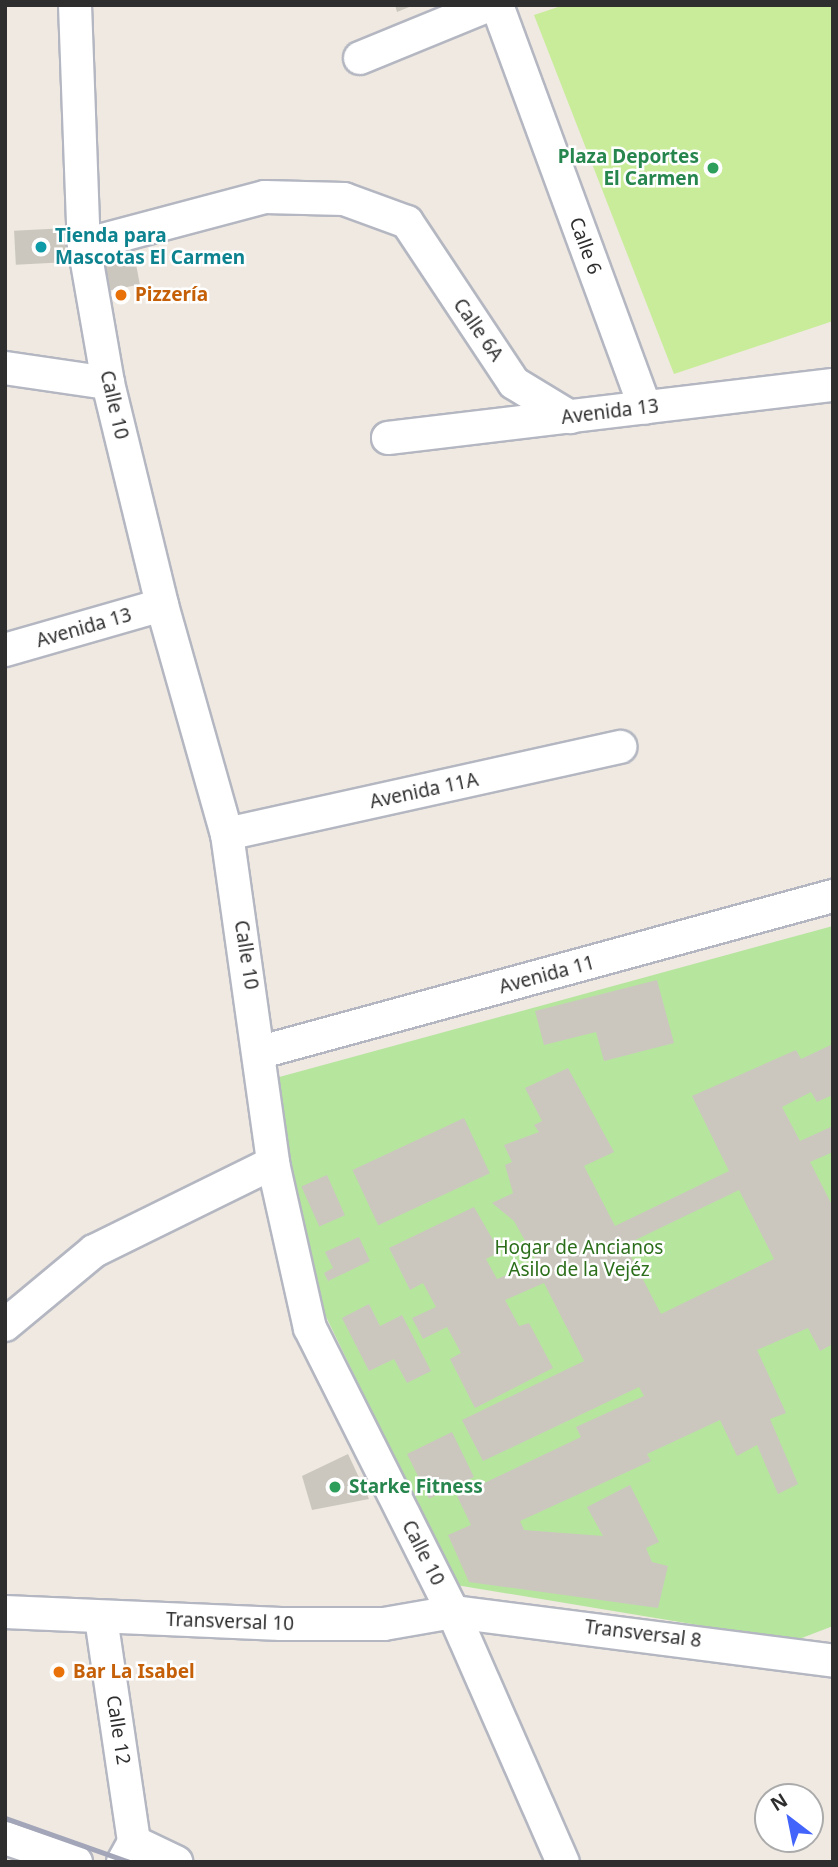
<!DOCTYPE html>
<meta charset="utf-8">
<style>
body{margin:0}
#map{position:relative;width:838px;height:1867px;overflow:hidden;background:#efe9e1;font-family:"Noto Sans",sans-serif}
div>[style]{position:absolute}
.green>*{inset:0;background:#b6e59e}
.pitch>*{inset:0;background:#c9ec9a}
.building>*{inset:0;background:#cbc7bf;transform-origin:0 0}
.roads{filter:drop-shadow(2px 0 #b4b7c1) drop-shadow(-2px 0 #b4b7c1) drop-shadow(0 2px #b4b7c1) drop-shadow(0 -2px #b4b7c1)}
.street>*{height:32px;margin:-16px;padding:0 16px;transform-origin:16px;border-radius:16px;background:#fff}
.rail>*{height:5px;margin:-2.5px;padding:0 2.5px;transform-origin:2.5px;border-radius:2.5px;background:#a3a6b8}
.dots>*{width:19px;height:19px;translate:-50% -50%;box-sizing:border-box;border:4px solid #fff;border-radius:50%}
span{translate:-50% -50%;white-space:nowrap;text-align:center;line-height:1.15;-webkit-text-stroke:5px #fff;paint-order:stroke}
.leisure-label{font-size:19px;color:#27864d;font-weight:700}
.right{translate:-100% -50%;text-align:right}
.left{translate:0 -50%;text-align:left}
.culture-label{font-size:19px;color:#0d838f;font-weight:700}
.street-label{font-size:19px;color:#2e2e2e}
.food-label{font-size:19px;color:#c56008;font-weight:700}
.park-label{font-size:19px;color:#2c6e1b}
.frame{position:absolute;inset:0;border:7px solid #2e2e2e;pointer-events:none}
.north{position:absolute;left:754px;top:1783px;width:70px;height:70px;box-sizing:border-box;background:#fff;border:2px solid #ababab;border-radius:50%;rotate:328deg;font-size:19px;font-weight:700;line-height:28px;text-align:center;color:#2e2e2e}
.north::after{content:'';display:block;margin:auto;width:24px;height:32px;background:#4264fb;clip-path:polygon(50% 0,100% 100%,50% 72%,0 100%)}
</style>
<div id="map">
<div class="green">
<i style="clip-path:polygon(833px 926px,833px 1626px,794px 1641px,456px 1585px,315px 1294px,272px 1079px)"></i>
</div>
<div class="pitch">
<i style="clip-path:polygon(564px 5px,833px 5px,833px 321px,674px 374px,534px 15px)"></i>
</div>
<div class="building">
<i style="clip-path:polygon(395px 5px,414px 5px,397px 12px)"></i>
<i style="left:67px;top:228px;width:34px;height:53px;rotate:87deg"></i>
<i style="left:134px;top:254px;width:31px;height:34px;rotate:79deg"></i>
<i style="clip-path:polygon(657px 980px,674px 1043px,604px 1061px,596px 1032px,544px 1045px,535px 1011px)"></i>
<i style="clip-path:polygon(evenodd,833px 1044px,833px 1102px,830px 1096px,817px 1102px,811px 1092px,782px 1107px,800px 1141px,833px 1126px,833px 1152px,810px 1162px,833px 1207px,833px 1344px,820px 1351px,808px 1328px,757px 1350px,786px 1413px,770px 1419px,798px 1484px,778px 1494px,757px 1445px,737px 1456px,720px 1420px,647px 1454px,651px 1461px,520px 1521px,524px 1530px,603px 1536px,587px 1507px,630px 1485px,659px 1542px,646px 1548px,652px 1562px,668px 1566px,658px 1608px,469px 1582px,448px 1535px,471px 1525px,457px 1496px,581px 1437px,576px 1427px,644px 1396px,639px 1387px,483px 1461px,462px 1420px,584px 1361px,544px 1283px,505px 1300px,519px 1326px,529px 1323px,553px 1368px,475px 1408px,450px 1359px,461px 1353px,447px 1327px,423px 1339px,412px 1318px,436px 1307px,423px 1283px,410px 1290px,389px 1248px,474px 1207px,500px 1252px,486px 1259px,497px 1279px,537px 1262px,514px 1221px,492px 1203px,513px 1193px,505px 1165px,512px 1162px,504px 1145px,539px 1132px,534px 1125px,542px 1121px,525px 1088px,568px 1068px,614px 1152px,584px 1166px,615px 1226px,729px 1171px,692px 1096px,796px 1050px,801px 1059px,833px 1044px,739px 1190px,774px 1259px,661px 1314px,625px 1245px,739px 1190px)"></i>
<i style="left:464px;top:1118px;width:61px;height:123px;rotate:65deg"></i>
<i style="left:327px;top:1175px;width:44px;height:28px;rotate:66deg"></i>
<i style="clip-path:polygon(359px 1237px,370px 1261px,328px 1281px,324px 1273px,333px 1268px,325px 1252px)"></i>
<i style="clip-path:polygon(369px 1304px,380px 1326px,402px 1315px,431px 1371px,407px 1383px,394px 1359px,369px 1371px,342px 1318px)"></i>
<i style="left:452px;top:1432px;width:50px;height:50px;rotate:64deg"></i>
<i style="clip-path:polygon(348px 1454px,369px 1499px,312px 1510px,302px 1476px)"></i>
</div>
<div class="roads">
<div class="street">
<i style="left:75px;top:5px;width:240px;rotate:87.9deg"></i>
<i style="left:84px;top:245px;width:140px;rotate:80.1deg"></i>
<i style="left:108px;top:383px;width:228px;rotate:76.3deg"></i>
<i style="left:162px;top:605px;width:238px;rotate:74.2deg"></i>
<i style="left:227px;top:834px;width:332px;rotate:82deg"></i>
<i style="left:273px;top:1163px;width:169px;rotate:77.4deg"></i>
<i style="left:310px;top:1328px;width:318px;rotate:63.3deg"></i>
<i style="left:453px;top:1612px;width:273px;rotate:66.3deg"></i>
<i style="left:497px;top:5px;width:429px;rotate:69.8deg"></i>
<i style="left:360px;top:58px;width:139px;rotate:-22.3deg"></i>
<i style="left:84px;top:245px;width:187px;rotate:-14.9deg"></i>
<i style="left:265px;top:197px;width:79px;rotate:1.5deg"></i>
<i style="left:344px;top:199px;width:67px;rotate:20.1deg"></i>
<i style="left:407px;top:222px;width:193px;rotate:56.4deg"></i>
<i style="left:514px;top:383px;width:66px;rotate:31.3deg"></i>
<i style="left:5px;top:368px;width:104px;rotate:8.3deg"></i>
<i style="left:388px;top:438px;width:448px;rotate:-6.8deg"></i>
<i style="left:5px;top:650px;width:163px;rotate:-16deg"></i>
<i style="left:227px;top:834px;width:403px;rotate:-12.5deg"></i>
<i style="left:261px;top:1052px;width:593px;rotate:-15.26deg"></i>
<i style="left:5px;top:1325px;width:116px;rotate:-39.7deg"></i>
<i style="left:94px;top:1251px;width:199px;rotate:-26.2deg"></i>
<i style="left:5px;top:1612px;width:276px;rotate:2.5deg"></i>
<i style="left:281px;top:1624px;width:103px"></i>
<i style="left:384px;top:1624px;width:70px;rotate:-9.9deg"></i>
<i style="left:453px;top:1612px;width:383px;rotate:7.3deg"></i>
<i style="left:101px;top:1618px;width:226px;rotate:81.6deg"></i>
<i style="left:5px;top:1838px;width:75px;rotate:18.7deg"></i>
<i style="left:123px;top:1862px;width:23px;rotate:-61deg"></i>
<i style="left:134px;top:1842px;width:47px;rotate:25.5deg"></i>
</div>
</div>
<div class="rail">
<i style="left:5px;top:1818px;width:132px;rotate:19.5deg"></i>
</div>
<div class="dots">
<i style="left:713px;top:168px;background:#2e9e5b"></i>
<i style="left:41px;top:247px;background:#0f9aa8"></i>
<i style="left:121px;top:295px;background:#e8710a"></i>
<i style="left:335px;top:1487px;background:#2e9e5b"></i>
<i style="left:59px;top:1672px;background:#e8710a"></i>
</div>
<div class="leisure-label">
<span class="right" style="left:699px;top:168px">Plaza Deportes<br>El Carmen</span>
<span class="left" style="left:349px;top:1487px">Starke Fitness</span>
</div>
<div class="culture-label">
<span class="left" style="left:55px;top:247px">Tienda para<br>Mascotas El Carmen</span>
</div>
<div class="street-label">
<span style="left:585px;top:246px;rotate:70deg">Calle 6</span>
<span style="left:478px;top:330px;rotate:55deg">Calle 6A</span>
<span style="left:114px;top:405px;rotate:77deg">Calle 10</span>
<span style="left:610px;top:412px;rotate:-7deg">Avenida 13</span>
<span style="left:84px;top:628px;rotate:-16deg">Avenida 13</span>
<span style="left:424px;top:791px;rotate:-12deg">Avenida 11A</span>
<span style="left:246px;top:955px;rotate:81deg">Calle 10</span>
<span style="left:547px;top:975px;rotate:-15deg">Avenida 11</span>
<span style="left:423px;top:1553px;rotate:63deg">Calle 10</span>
<span style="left:230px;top:1622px;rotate:2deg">Transversal 10</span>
<span style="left:643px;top:1634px;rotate:7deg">Transversal 8</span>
<span style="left:118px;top:1730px;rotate:81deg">Calle 12</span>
</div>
<div class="food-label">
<span class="left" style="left:135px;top:295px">Pizzería</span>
<span class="left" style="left:73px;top:1672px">Bar La Isabel</span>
</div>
<div class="park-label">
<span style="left:579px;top:1259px">Hogar de Ancianos<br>Asilo de la Vejéz</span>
</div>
<div class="frame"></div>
<div class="north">N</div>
</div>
